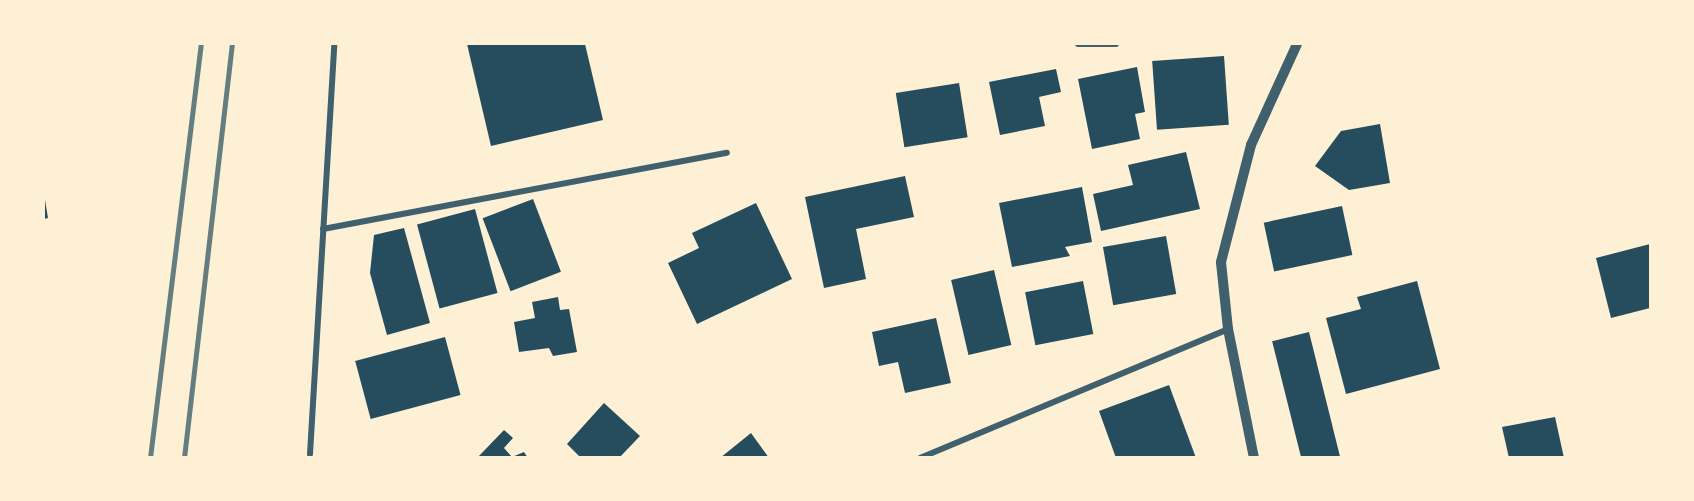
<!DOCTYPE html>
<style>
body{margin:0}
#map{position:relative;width:1694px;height:501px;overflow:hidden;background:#fdf0d5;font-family:"Roboto Serif",serif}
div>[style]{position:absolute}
.building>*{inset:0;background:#264d5e;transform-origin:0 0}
.minor>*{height:6px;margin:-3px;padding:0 3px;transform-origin:3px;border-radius:3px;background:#3f606c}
.tertiary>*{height:10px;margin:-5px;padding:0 5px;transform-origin:5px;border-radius:5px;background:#3f606c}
.rail>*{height:4.5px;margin:-2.25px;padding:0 2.25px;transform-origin:2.25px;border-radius:2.25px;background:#657d81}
span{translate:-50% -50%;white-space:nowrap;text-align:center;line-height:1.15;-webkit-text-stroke:6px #fdf0d5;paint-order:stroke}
.frame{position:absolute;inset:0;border:45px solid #fdf0d5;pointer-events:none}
</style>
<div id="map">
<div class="building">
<i style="clip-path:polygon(467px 44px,585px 44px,603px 120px,491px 146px)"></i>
<i style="left:1224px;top:56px;width:69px;height:72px;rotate:86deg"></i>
<i style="clip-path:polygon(1137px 67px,1145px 112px,1135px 114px,1140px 139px,1092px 149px,1078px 79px)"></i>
<i style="clip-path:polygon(1056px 69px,1061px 92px,1039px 97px,1045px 126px,1000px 135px,989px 82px)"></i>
<i style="left:959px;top:83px;width:55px;height:64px;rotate:81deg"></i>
<i style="clip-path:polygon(1380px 124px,1390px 183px,1349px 190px,1315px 166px,1341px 131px)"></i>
<i style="clip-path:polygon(1186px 152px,1200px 209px,1101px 231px,1093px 194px,1133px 185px,1128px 165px)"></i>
<i style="clip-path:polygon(905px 176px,914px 217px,856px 229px,866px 279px,824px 288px,805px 197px)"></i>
<i style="clip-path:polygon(1082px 187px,1092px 242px,1065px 247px,1070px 256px,1012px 267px,999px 203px)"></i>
<i style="left:533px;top:199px;width:78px;height:54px;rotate:69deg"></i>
<i style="clip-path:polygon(45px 200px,48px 218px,44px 219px,44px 200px)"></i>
<i style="clip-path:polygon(756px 203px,792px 279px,697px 324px,668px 263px,699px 248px,692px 233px)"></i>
<i style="left:1342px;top:206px;width:50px;height:80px;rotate:78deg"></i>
<i style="left:475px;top:209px;width:87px;height:60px;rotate:75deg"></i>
<i style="clip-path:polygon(404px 228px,430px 323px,387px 335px,370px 273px,374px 235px)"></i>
<i style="left:1166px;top:236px;width:59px;height:64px;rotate:80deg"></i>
<i style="clip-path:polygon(1650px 244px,1650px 308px,1611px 318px,1596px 258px)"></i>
<i style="left:994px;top:270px;width:77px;height:44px;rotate:77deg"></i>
<i style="left:1083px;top:281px;width:54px;height:59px;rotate:79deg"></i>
<i style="clip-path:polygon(1417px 281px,1440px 369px,1346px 394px,1326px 318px,1361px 309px,1357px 297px)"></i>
<i style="clip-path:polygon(558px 297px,560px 310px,569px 309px,577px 352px,553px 356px,549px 348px,519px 352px,514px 322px,535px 318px,532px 302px)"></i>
<i style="clip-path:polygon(936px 318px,951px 383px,905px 393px,898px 362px,879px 366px,872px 332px)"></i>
<i style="left:1309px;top:332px;width:130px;height:38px;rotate:76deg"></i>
<i style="left:445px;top:337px;width:60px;height:93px;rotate:75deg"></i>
<i style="clip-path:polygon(1169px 385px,1196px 458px,1116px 458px,1099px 411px)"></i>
<i style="clip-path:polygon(604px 403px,640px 436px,619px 458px,581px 458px,567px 444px)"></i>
<i style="clip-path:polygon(1555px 417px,1564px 458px,1509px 458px,1502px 427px)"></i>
<i style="clip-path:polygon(504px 430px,513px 438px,504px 448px,512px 457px,524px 452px,528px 458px,477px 458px)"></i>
<i style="clip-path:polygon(751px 433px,769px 458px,720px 458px)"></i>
</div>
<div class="minor">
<i style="left:1078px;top:44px;width:38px"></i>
<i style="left:323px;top:229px;width:411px;rotate:-10.7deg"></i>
<i style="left:310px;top:454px;width:411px;rotate:-86.6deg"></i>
<i style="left:920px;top:458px;width:334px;rotate:-22.7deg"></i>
</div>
<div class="tertiary">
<i style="left:1254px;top:458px;width:132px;rotate:-101.4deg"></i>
<i style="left:1228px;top:329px;width:67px;rotate:-96deg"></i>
<i style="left:1221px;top:262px;width:121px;rotate:-75.6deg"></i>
<i style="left:1251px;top:145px;width:111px;rotate:-65.5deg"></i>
</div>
<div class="rail">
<i style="left:150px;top:458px;width:417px;rotate:-83deg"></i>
<i style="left:184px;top:458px;width:417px;rotate:-83.4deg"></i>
</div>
<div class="frame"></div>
</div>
